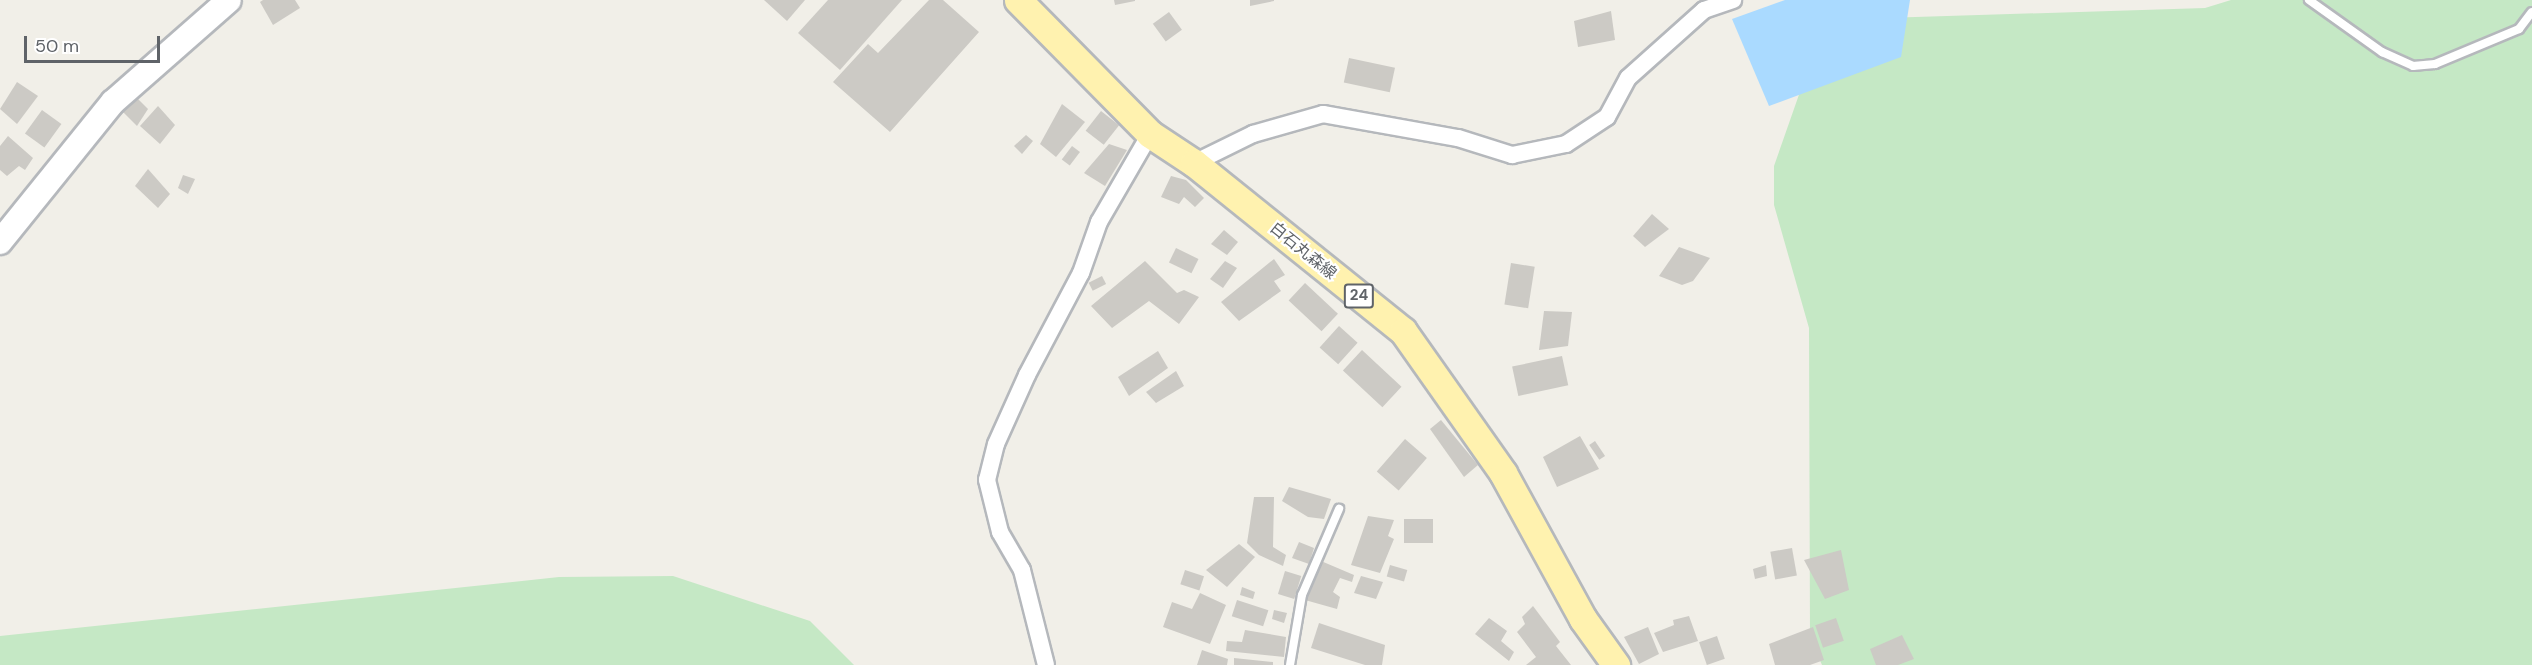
<!DOCTYPE html>
<meta charset="utf-8">
<style>
body{margin:0}
#map{position:relative;width:2532px;height:665px;overflow:hidden;background:#f1efe8;font-family:"DM Sans","Noto Sans JP",sans-serif}
div>[style]{position:absolute}
.green>*{inset:0;background:#c5e8c5}
.water>*{inset:0;background:#aadaff}
.building>*{inset:0;background:#cccac5;transform-origin:0 0}
.roads{filter:drop-shadow(2px 0 #b5b8bc) drop-shadow(-2px 0 #b5b8bc) drop-shadow(0 2px #b5b8bc) drop-shadow(0 -2px #b5b8bc)}
.lane>*{height:8px;margin:-4px;padding:0 4px;transform-origin:4px;border-radius:4px;background:#fff}
.street>*{height:16px;margin:-8px;padding:0 8px;transform-origin:8px;border-radius:8px;background:#fff}
.secondary>*{height:24px;margin:-12px;padding:0 12px;transform-origin:12px;border-radius:12px;background:#fff}
.primary>*{height:27px;margin:-13.5px;padding:0 13.5px;transform-origin:13.5px;border-radius:13.5px;background:#fff2af}
span{translate:-50% -50%;white-space:nowrap;text-align:center;line-height:1.15;-webkit-text-stroke:4.5px #fff;paint-order:stroke}
.shield-label span{padding:2px 4px;background:#fff;border:2px solid;border-radius:4px;-webkit-text-stroke-width:0}
.shield-label{font-size:15px;color:#5f6368;font-weight:700}
.street-label{font-size:16px;color:#5f6368}
.scale{position:absolute;left:24px;top:36px;width:136px;height:27px;box-sizing:border-box;border:3px solid #5f6368;border-top:0;padding-left:8px;font-size:18px;line-height:21px;white-space:nowrap;color:#5f6368;-webkit-text-stroke:4px #fff;paint-order:stroke}
</style>
<div id="map">
<div class="green">
<i style="clip-path:polygon(2231px 0,2532px 0,2532px 665px,1822px 665px,1810px 637px,1809px 328px,1774px 205px,1774px 166px,1822px 29px,1852px 19px,2205px 8px)"></i>
<i style="clip-path:polygon(673px 576px,810px 621px,854px 665px,0 665px,0 636px,559px 577px)"></i>
</div>
<div class="water">
<i style="clip-path:polygon(1785px 0,1910px 0,1901px 57px,1769px 106px,1732px 19px)"></i>
</div>
<div class="building">
<i style="clip-path:polygon(263px 0,295px 0,300px 8px,273px 25px,260px 2px)"></i>
<i style="clip-path:polygon(764px 0,805px 0,787px 21px)"></i>
<i style="clip-path:polygon(828px 0,902px 0,840px 70px,798px 33px)"></i>
<i style="clip-path:polygon(929px 0,943px 0,979px 32px,890px 132px,833px 82px,868px 44px,878px 53px)"></i>
<i style="clip-path:polygon(1114px 0,1135px 0,1135px 1px,1115px 5px)"></i>
<i style="clip-path:polygon(1250px 0,1274px 0,1274px 1px,1250px 6px)"></i>
<i style="clip-path:polygon(1611px 11px,1615px 40px,1578px 47px,1574px 21px)"></i>
<i style="left:1169px;top:12px;width:22px;height:20px;rotate:54deg"></i>
<i style="left:1349px;top:58px;width:47px;height:25px;rotate:12deg"></i>
<i style="clip-path:polygon(17px 82px,38px 96px,17px 124px,0 109px)"></i>
<i style="clip-path:polygon(138px 99px,148px 109px,137px 126px,123px 112px)"></i>
<i style="clip-path:polygon(1062px 104px,1085px 122px,1056px 157px,1040px 144px)"></i>
<i style="clip-path:polygon(158px 106px,175px 125px,160px 144px,140px 126px)"></i>
<i style="left:42px;top:110px;width:24px;height:29px;rotate:36deg"></i>
<i style="left:1101px;top:111px;width:23px;height:25px;rotate:38deg"></i>
<i style="clip-path:polygon(1026px 135px,1033px 141px,1022px 154px,1014px 146px)"></i>
<i style="clip-path:polygon(8px 136px,33px 158px,25px 170px,19px 166px,7px 176px,0 170px,0 146px)"></i>
<i style="clip-path:polygon(1109px 144px,1127px 150px,1105px 186px,1084px 173px)"></i>
<i style="left:1072px;top:146px;width:10px;height:17px;rotate:37deg"></i>
<i style="clip-path:polygon(148px 169px,170px 194px,158px 208px,135px 186px)"></i>
<i style="clip-path:polygon(183px 175px,195px 179px,188px 194px,178px 188px)"></i>
<i style="clip-path:polygon(1171px 176px,1186px 180px,1204px 198px,1195px 207px,1184px 197px,1179px 204px,1161px 197px)"></i>
<i style="clip-path:polygon(1652px 214px,1669px 229px,1645px 247px,1633px 236px)"></i>
<i style="clip-path:polygon(1224px 230px,1238px 242px,1227px 255px,1211px 244px)"></i>
<i style="clip-path:polygon(1679px 247px,1710px 258px,1693px 281px,1682px 285px,1659px 276px)"></i>
<i style="left:1176px;top:248px;width:25px;height:16px;rotate:26deg"></i>
<i style="clip-path:polygon(1274px 259px,1285px 275px,1274px 281px,1281px 291px,1239px 321px,1221px 302px)"></i>
<i style="clip-path:polygon(1145px 261px,1177px 293px,1184px 290px,1199px 297px,1179px 324px,1149px 301px,1112px 328px,1091px 306px)"></i>
<i style="clip-path:polygon(1225px 261px,1237px 268px,1223px 288px,1210px 279px)"></i>
<i style="left:1511px;top:263px;width:24px;height:42px;rotate:9deg"></i>
<i style="left:1102px;top:276px;width:9px;height:15px;rotate:63deg"></i>
<i style="left:1305px;top:283px;width:45px;height:24px;rotate:43deg"></i>
<i style="clip-path:polygon(1544px 311px,1572px 312px,1568px 346px,1539px 350px)"></i>
<i style="left:1339px;top:326px;width:25px;height:29px;rotate:42deg"></i>
<i style="left:1362px;top:350px;width:54px;height:28px;rotate:43deg"></i>
<i style="clip-path:polygon(1158px 351px,1168px 368px,1129px 396px,1118px 377px)"></i>
<i style="left:1562px;top:356px;width:30px;height:51px;rotate:78deg"></i>
<i style="clip-path:polygon(1176px 371px,1184px 386px,1156px 403px,1146px 392px)"></i>
<i style="clip-path:polygon(1441px 420px,1478px 465px,1464px 477px,1430px 429px)"></i>
<i style="clip-path:polygon(1580px 436px,1599px 469px,1557px 487px,1543px 457px)"></i>
<i style="left:1405px;top:439px;width:29px;height:43px;rotate:41deg"></i>
<i style="left:1595px;top:441px;width:18px;height:7px;rotate:56deg"></i>
<i style="clip-path:polygon(1289px 487px,1331px 499px,1324px 519px,1308px 517px,1282px 501px)"></i>
<i style="clip-path:polygon(1254px 497px,1274px 497px,1273px 547px,1286px 555px,1283px 566px,1259px 555px,1247px 543px)"></i>
<i style="clip-path:polygon(1368px 516px,1394px 520px,1388px 536px,1394px 539px,1380px 573px,1351px 565px)"></i>
<i style="left:1404px;top:519px;width:29px;height:24px"></i>
<i style="clip-path:polygon(1299px 542px,1314px 548px,1309px 564px,1292px 558px)"></i>
<i style="clip-path:polygon(1239px 544px,1255px 557px,1227px 587px,1206px 570px)"></i>
<i style="left:1792px;top:548px;width:28px;height:22px;rotate:80deg"></i>
<i style="clip-path:polygon(1841px 550px,1849px 590px,1825px 599px,1804px 560px)"></i>
<i style="clip-path:polygon(1321px 561px,1354px 575px,1352px 582px,1340px 578px,1333px 592px,1340px 597px,1337px 609px,1305px 600px)"></i>
<i style="left:1390px;top:565px;width:18px;height:12px;rotate:16deg"></i>
<i style="clip-path:polygon(1766px 565px,1767px 576px,1755px 579px,1753px 569px)"></i>
<i style="left:1185px;top:570px;width:20px;height:15px;rotate:18deg"></i>
<i style="left:1285px;top:571px;width:17px;height:24px;rotate:17deg"></i>
<i style="clip-path:polygon(1361px 576px,1383px 582px,1376px 599px,1354px 593px)"></i>
<i style="clip-path:polygon(1242px 587px,1255px 592px,1253px 599px,1240px 595px)"></i>
<i style="clip-path:polygon(1200px 593px,1226px 605px,1210px 644px,1163px 627px,1172px 602px,1192px 609px)"></i>
<i style="left:1237px;top:600px;width:33px;height:17px;rotate:18deg"></i>
<i style="clip-path:polygon(1533px 606px,1560px 642px,1556px 646px,1571px 665px,1526px 665px,1536px 657px,1517px 632px,1525px 624px,1522px 617px)"></i>
<i style="clip-path:polygon(1274px 610px,1287px 613px,1284px 623px,1272px 619px)"></i>
<i style="clip-path:polygon(1689px 616px,1698px 641px,1663px 652px,1654px 633px,1674px 625px,1673px 620px)"></i>
<i style="clip-path:polygon(1489px 618px,1507px 631px,1501px 641px,1514px 652px,1509px 661px,1475px 634px)"></i>
<i style="left:1836px;top:618px;width:24px;height:22px;rotate:71deg"></i>
<i style="clip-path:polygon(1319px 623px,1385px 645px,1382px 665px,1365px 665px,1311px 648px)"></i>
<i style="clip-path:polygon(1648px 627px,1659px 654px,1639px 664px,1624px 637px)"></i>
<i style="clip-path:polygon(1813px 627px,1824px 660px,1810px 665px,1775px 665px,1769px 644px)"></i>
<i style="clip-path:polygon(1245px 630px,1286px 637px,1284px 657px,1226px 651px,1227px 641px,1242px 642px)"></i>
<i style="clip-path:polygon(1902px 635px,1914px 659px,1898px 665px,1876px 665px,1870px 649px)"></i>
<i style="left:1717px;top:636px;width:24px;height:19px;rotate:71deg"></i>
<i style="clip-path:polygon(1202px 650px,1228px 659px,1227px 665px,1197px 665px)"></i>
<i style="clip-path:polygon(1234px 658px,1273px 662px,1273px 665px,1234px 665px)"></i>
</div>
<div class="roads">
<div class="lane">
<i style="left:2309px;top:0;width:90px;rotate:35.5deg"></i>
<i style="left:2382px;top:52px;width:34px;rotate:24deg"></i>
<i style="left:2413px;top:66px;width:22px;rotate:-5deg"></i>
<i style="left:2435px;top:64px;width:91px;rotate:-22.6deg"></i>
<i style="left:2519px;top:29px;width:21px;rotate:-53deg"></i>
<i style="left:1290px;top:665px;width:71px;rotate:-80.3deg"></i>
<i style="left:1302px;top:595px;width:94px;rotate:-66.7deg"></i>
</div>
<div class="street">
<i style="left:1194px;top:163px;width:66px;rotate:-26.2deg"></i>
<i style="left:1253px;top:134px;width:73px;rotate:-15.9deg"></i>
<i style="left:1323px;top:114px;width:137px;rotate:10.1deg"></i>
<i style="left:1458px;top:138px;width:57px;rotate:17.5deg"></i>
<i style="left:1512px;top:155px;width:55px;rotate:-11.5deg"></i>
<i style="left:1566px;top:144px;width:49px;rotate:-33.4deg"></i>
<i style="left:1607px;top:117px;width:44px;rotate:-61.7deg"></i>
<i style="left:1628px;top:78px;width:102px;rotate:-41.8deg"></i>
<i style="left:1704px;top:10px;width:31px;rotate:-19deg"></i>
<i style="left:1046px;top:665px;width:98px;rotate:-104.2deg"></i>
<i style="left:1022px;top:570px;width:44px;rotate:-120.1deg"></i>
<i style="left:1000px;top:532px;width:54px;rotate:-104deg"></i>
<i style="left:987px;top:480px;width:37px;rotate:-76deg"></i>
<i style="left:996px;top:444px;width:76px;rotate:-65.8deg"></i>
<i style="left:1027px;top:375px;width:115px;rotate:-62.1deg"></i>
<i style="left:1081px;top:273px;width:54px;rotate:-70.6deg"></i>
<i style="left:1099px;top:222px;width:102px;rotate:-59.9deg"></i>
</div>
<div class="secondary">
<i style="left:0;top:242px;width:180px;rotate:-51.1deg"></i>
<i style="left:113px;top:102px;width:154px;rotate:-41.3deg"></i>
</div>
<div class="primary">
<i style="left:1018px;top:0;width:188px;rotate:45.4deg"></i>
<i style="left:1150px;top:134px;width:53px;rotate:33.4deg"></i>
<i style="left:1194px;top:163px;width:268px;rotate:38.8deg"></i>
<i style="left:1403px;top:331px;width:174px;rotate:54.8deg"></i>
<i style="left:1503px;top:473px;width:166px;rotate:61.3deg"></i>
<i style="left:1583px;top:619px;width:57px;rotate:54.3deg"></i>
</div>
</div>
<div class="shield-label">
<span style="left:1359px;top:296px">24</span>
</div>
<div class="street-label">
<span style="left:1303px;top:251px;rotate:39deg">白石丸森線</span>
</div>
<div class="scale">50 m</div>
</div>
